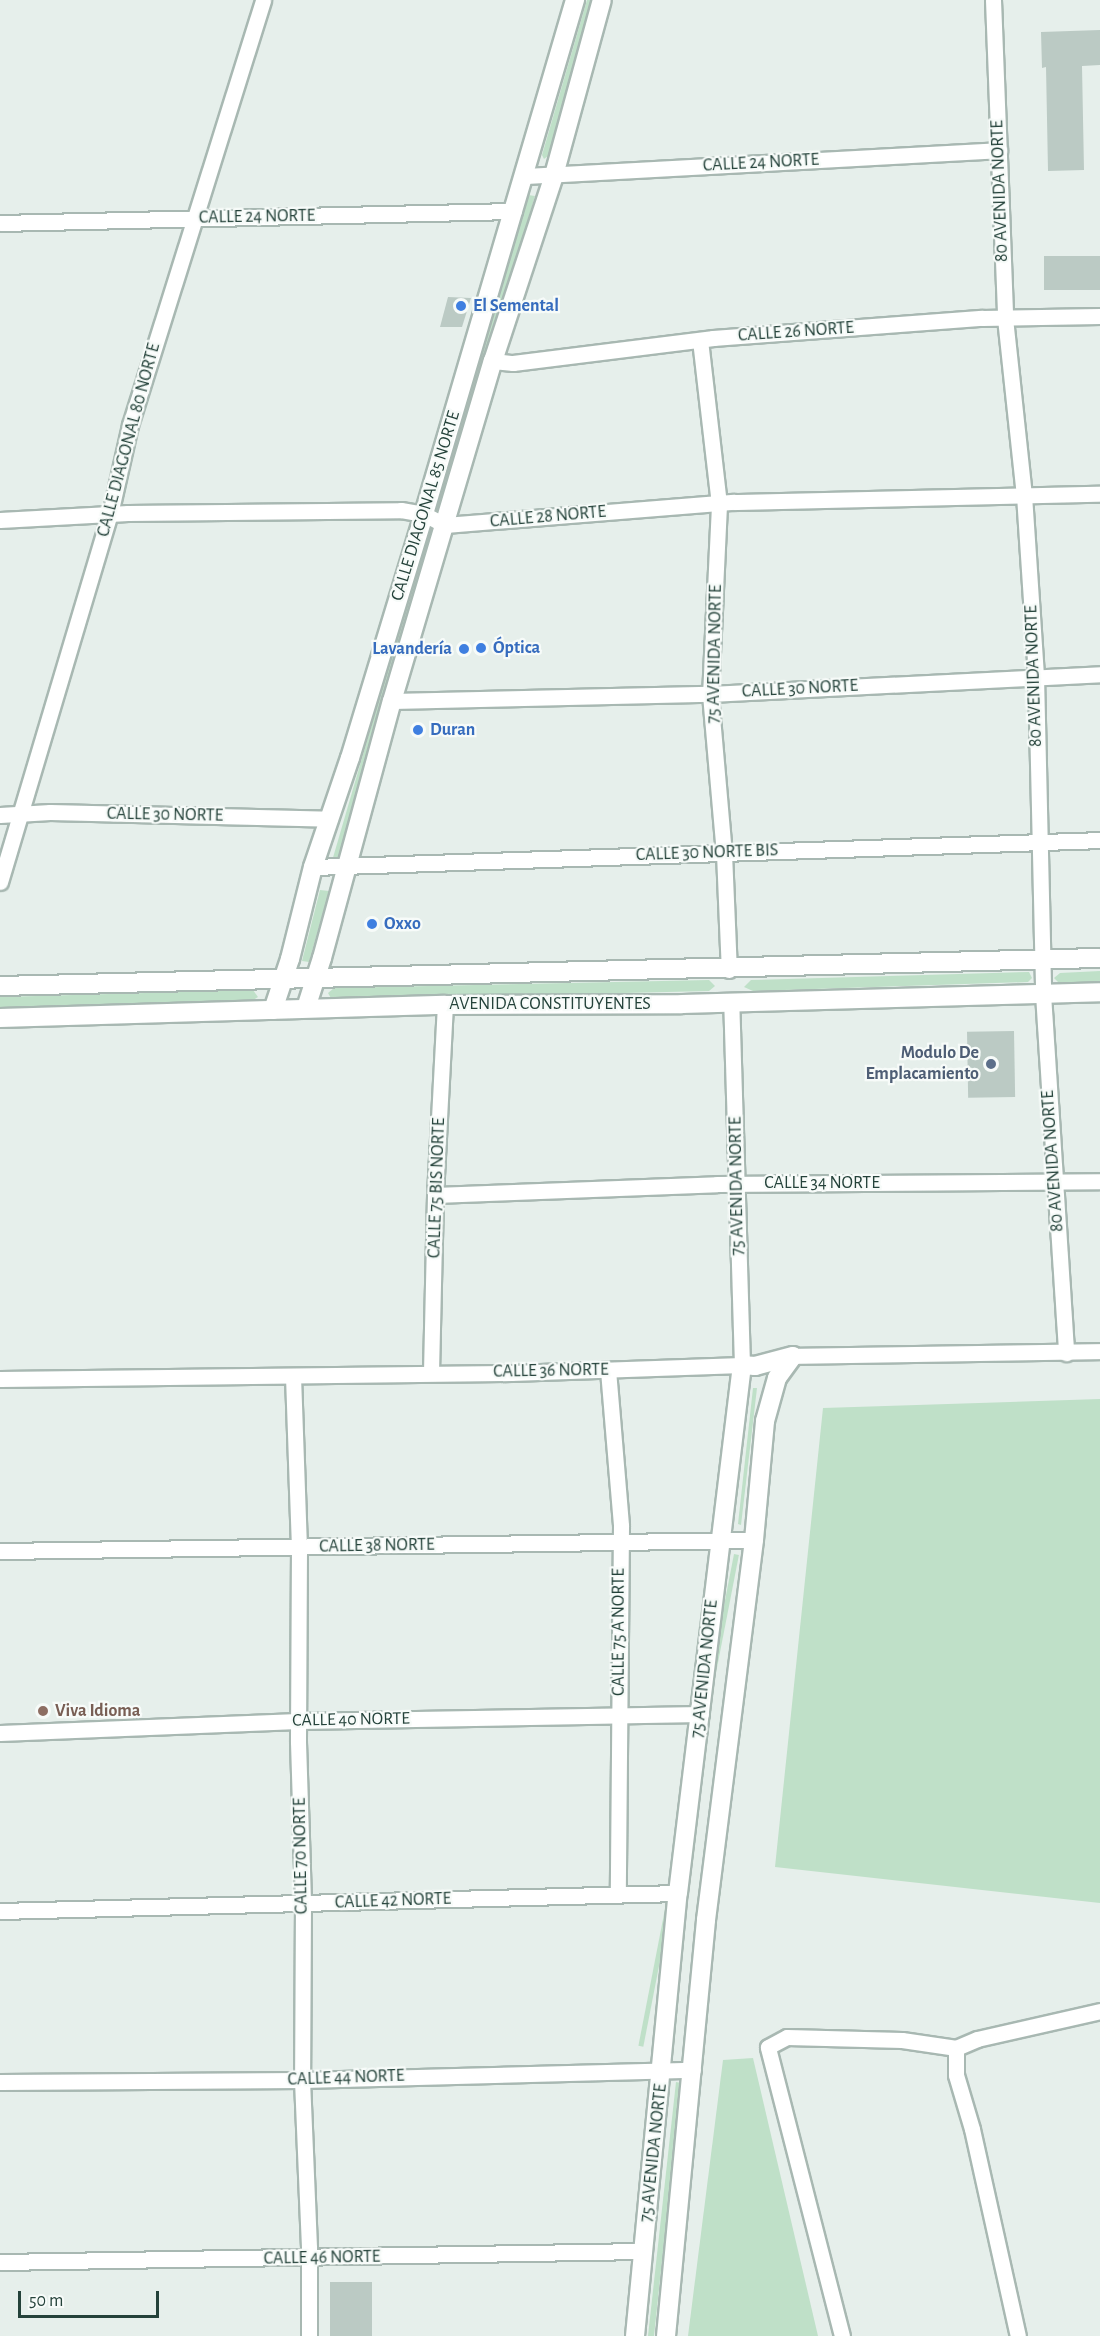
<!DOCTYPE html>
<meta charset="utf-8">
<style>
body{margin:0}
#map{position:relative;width:1100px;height:2336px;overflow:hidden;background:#e6efeb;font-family:"Alegreya Sans",sans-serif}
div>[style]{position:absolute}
.green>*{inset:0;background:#bfe0c8;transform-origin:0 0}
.building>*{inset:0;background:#bbcac4;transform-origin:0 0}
.roads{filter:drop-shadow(2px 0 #a8b8b2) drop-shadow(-2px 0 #a8b8b2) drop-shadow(0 2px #a8b8b2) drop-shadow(0 -2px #a8b8b2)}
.minor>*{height:15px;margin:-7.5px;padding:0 7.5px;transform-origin:7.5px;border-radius:7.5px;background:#fff}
.tertiary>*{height:18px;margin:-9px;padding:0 9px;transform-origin:9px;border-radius:9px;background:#fff}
.secondary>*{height:18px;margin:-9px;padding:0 9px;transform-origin:9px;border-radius:9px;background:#fff}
.dots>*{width:16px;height:16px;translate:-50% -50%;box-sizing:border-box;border:3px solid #f7fbf9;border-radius:50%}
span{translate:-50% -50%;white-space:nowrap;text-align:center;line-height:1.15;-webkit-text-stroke:4.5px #f7fbf9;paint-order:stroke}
.street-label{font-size:18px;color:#24423a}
.shop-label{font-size:18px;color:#366cbe;font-weight:700}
.left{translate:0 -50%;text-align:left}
.right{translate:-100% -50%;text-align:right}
.service-label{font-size:18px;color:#4e5e75;font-weight:700}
.education-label{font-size:18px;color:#785e54;font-weight:700}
.scale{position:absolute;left:18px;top:2291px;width:141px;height:27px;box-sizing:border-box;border:3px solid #24423a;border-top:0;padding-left:8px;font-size:18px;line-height:21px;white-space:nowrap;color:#24423a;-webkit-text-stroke:4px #f7fbf9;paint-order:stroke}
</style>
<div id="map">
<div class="green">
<i style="clip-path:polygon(587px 0,593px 0,548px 156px,544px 159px,542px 155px)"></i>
<i style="clip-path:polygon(528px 195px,535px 196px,442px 508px,436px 507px)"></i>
<i style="clip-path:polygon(425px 542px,429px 546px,339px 859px,332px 861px)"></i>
<i style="clip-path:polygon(320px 890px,329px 891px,309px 962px,302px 961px)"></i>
<i style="clip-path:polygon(1100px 971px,1100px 982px,1059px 983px,1054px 978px,1060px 973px)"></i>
<i style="clip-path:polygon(1029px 972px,1032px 978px,1028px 982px,753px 991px,744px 987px,751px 980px)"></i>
<i style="clip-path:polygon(709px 980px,715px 986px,709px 991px,332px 1000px,328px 993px,334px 988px)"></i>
<i style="clip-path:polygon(253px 990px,258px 997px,250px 1002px,0 1009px,0 997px)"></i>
<i style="clip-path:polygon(753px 1388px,757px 1388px,741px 1525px,738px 1524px)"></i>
<i style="clip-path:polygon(1100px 1399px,1100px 1903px,775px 1867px,823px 1408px)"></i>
<i style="left:734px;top:1554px;width:5px;height:501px;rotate:11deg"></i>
<i style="clip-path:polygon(753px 2058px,818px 2336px,688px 2336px,723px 2060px)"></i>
<i style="clip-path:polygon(676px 2082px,681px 2083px,654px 2336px,648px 2336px)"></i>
</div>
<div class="building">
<i style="clip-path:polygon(1100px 30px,1100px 65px,1082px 66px,1084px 170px,1048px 171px,1046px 67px,1042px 68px,1041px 32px)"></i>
<i style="left:1100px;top:256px;width:34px;height:56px;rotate:90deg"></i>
<i style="clip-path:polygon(448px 297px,471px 298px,462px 327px,440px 327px)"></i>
<i style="left:1014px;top:1031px;width:66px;height:47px;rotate:89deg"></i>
<i style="left:330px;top:2282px;width:42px;height:54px"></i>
</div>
<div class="roads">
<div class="minor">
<i style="left:993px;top:0;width:318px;rotate:87.8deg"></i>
<i style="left:1005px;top:318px;width:178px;rotate:83.9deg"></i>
<i style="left:1024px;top:495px;width:181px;rotate:86.2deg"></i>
<i style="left:1036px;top:676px;width:318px;rotate:88.7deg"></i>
<i style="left:1043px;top:994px;width:360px;rotate:86.3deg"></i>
<i style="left:524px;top:176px;width:476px;rotate:-3.1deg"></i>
<i style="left:0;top:223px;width:514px;rotate:-1.34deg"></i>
<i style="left:700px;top:340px;width:166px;rotate:83.4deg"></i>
<i style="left:719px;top:505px;width:189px;rotate:92.7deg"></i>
<i style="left:710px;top:694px;width:160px;rotate:85deg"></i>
<i style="left:724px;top:853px;width:117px;rotate:87.6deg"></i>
<i style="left:493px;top:361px;width:20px;rotate:6deg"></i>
<i style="left:513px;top:363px;width:202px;rotate:-7.1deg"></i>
<i style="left:713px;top:338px;width:270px;rotate:-4.3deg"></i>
<i style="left:982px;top:318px;width:118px;rotate:-1deg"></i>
<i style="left:0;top:520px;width:128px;rotate:-3.1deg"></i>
<i style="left:128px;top:513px;width:273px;rotate:-0.6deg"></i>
<i style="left:401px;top:510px;width:23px;rotate:10deg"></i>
<i style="left:424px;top:514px;width:24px;rotate:28deg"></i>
<i style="left:445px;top:525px;width:290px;rotate:-4.6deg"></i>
<i style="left:734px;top:502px;width:366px;rotate:-1.3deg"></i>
<i style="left:392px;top:701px;width:318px;rotate:-1.3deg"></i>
<i style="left:710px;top:694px;width:391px;rotate:-2.9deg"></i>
<i style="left:0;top:815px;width:50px;rotate:-3.4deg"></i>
<i style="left:50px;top:812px;width:280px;rotate:1.4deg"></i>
<i style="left:313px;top:867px;width:787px;rotate:-1.96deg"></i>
<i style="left:0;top:882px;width:384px;rotate:-73.4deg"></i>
<i style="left:110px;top:514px;width:91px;rotate:-77.3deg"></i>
<i style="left:130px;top:425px;width:445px;rotate:-72.6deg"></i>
<i style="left:435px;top:1195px;width:282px;rotate:-2.2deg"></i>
<i style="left:717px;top:1184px;width:383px;rotate:-0.4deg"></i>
<i style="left:793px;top:1356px;width:307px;rotate:-0.9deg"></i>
<i style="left:608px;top:1370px;width:157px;rotate:85.2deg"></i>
<i style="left:621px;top:1526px;width:369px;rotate:90.5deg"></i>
<i style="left:431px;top:1372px;width:177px;rotate:-88.7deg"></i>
<i style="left:435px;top:1195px;width:190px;rotate:-87deg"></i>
<i style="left:293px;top:1376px;width:172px;rotate:88deg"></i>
<i style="left:299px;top:1548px;width:194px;rotate:90.3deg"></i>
<i style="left:298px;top:1742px;width:162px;rotate:88.2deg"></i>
<i style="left:303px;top:1904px;width:176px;rotate:90.3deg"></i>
<i style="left:302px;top:2080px;width:168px;rotate:87.6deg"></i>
<i style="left:309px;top:2248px;width:88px;rotate:90deg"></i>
<i style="left:0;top:1379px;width:511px;rotate:-0.67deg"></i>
<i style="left:511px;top:1373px;width:231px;rotate:-2deg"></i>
<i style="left:742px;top:1365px;width:364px;rotate:-91.7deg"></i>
<i style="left:0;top:1551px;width:754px;rotate:-0.84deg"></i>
<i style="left:0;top:1733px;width:298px;rotate:-2.3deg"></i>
<i style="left:298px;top:1721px;width:403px;rotate:-1deg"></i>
<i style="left:0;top:1911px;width:678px;rotate:-1.52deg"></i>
<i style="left:956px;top:2048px;width:27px;rotate:90deg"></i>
<i style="left:956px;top:2075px;width:56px;rotate:73.5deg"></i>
<i style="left:972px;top:2129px;width:212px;rotate:77.5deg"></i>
<i style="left:0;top:2082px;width:302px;rotate:-0.4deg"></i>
<i style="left:302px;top:2080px;width:391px;rotate:-1.5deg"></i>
<i style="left:0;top:2262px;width:644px;rotate:-0.98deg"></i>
<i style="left:842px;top:2336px;width:298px;rotate:-104.4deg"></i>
<i style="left:768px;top:2047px;width:21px;rotate:-28deg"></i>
<i style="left:787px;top:2037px;width:115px;rotate:1.5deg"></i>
<i style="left:902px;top:2040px;width:55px;rotate:8.4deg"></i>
<i style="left:956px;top:2048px;width:23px;rotate:-23deg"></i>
<i style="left:977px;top:2039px;width:126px;rotate:-12.8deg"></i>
</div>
<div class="tertiary">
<i style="left:635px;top:2336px;width:445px;rotate:-84.5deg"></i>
<i style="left:678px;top:1893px;width:532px;rotate:-83.09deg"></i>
<i style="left:742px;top:1365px;width:13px;rotate:4deg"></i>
<i style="left:755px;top:1366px;width:39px;rotate:-15deg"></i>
<i style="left:666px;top:2336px;width:418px;rotate:-84.5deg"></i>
<i style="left:706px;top:1920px;width:383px;rotate:-82.8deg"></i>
<i style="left:754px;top:1540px;width:120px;rotate:-84.7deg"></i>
<i style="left:765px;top:1421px;width:45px;rotate:-74.4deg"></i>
<i style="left:777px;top:1378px;width:27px;rotate:-54deg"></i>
</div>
<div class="secondary">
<i style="left:0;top:986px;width:1100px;rotate:-1.46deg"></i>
<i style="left:306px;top:1008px;width:52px;rotate:-72.3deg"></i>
<i style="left:322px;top:958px;width:266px;rotate:-74.8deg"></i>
<i style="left:392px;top:701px;width:355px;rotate:-73.5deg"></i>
<i style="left:493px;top:361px;width:196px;rotate:-71.8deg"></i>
<i style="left:554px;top:175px;width:181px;rotate:-74.7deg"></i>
<i style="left:273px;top:1010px;width:54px;rotate:-71.6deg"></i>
<i style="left:290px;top:959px;width:95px;rotate:-76deg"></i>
<i style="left:313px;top:867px;width:115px;rotate:-71.3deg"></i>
<i style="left:350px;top:758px;width:255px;rotate:-73.1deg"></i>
<i style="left:424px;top:514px;width:536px;rotate:-73.63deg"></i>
<i style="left:0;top:1018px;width:445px;rotate:-1.7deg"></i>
<i style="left:445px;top:1005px;width:237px;rotate:-0.2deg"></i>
<i style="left:682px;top:1004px;width:418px;rotate:-1.6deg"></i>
</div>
</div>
<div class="dots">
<i style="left:461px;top:306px;background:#3f7fe0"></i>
<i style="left:481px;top:648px;background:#3f7fe0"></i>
<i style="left:464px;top:649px;background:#3f7fe0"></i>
<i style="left:418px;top:730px;background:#3f7fe0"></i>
<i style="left:372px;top:924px;background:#3f7fe0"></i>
<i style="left:991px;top:1064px;background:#5c6f8a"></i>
<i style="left:43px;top:1711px;background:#8d6e63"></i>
</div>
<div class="street-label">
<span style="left:761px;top:163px;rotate:-3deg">CALLE 24 NORTE</span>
<span style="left:1000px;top:191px;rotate:-92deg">80 AVENIDA NORTE</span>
<span style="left:257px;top:217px;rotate:-1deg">CALLE 24 NORTE</span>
<span style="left:796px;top:332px;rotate:-4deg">CALLE 26 NORTE</span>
<span style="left:129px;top:440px;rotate:-75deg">CALLE DIAGONAL 80 NORTE</span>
<span style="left:426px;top:506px;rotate:-73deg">CALLE DIAGONAL 85 NORTE</span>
<span style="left:548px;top:517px;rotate:-5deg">CALLE 28 NORTE</span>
<span style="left:715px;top:654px;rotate:-89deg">75 AVENIDA NORTE</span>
<span style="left:1034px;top:676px;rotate:-92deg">80 AVENIDA NORTE</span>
<span style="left:800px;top:689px;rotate:-3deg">CALLE 30 NORTE</span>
<span style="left:165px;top:815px;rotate:1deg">CALLE 30 NORTE</span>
<span style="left:707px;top:853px;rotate:-2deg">CALLE 30 NORTE BIS</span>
<span style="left:550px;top:1004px">AVENIDA CONSTITUYENTES</span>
<span style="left:1053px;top:1161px;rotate:-94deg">80 AVENIDA NORTE</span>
<span style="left:822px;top:1183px">CALLE 34 NORTE</span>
<span style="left:737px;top:1186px;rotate:-91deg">75 AVENIDA NORTE</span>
<span style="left:437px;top:1188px;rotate:-88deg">CALLE 75 BIS NORTE</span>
<span style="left:551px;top:1371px;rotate:-1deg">CALLE 36 NORTE</span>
<span style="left:377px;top:1546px;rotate:-1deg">CALLE 38 NORTE</span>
<span style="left:619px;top:1632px;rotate:-90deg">CALLE 75 A NORTE</span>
<span style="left:705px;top:1669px;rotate:-84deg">75 AVENIDA NORTE</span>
<span style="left:351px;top:1720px;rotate:-1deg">CALLE 40 NORTE</span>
<span style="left:301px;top:1856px;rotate:-91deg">CALLE 70 NORTE</span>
<span style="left:393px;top:1901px;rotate:-2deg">CALLE 42 NORTE</span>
<span style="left:346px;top:2078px;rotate:-2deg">CALLE 44 NORTE</span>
<span style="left:654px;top:2153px;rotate:-84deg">75 AVENIDA NORTE</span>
<span style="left:322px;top:2258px;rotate:-1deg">CALLE 46 NORTE</span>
</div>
<div class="shop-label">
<span class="left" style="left:473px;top:306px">El Semental</span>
<span class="left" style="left:493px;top:648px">Óptica</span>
<span class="right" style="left:452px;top:649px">Lavandería</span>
<span class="left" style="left:430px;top:730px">Duran</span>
<span class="left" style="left:384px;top:924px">Oxxo</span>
</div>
<div class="service-label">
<span class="right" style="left:979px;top:1064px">Modulo De<br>Emplacamiento</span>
</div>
<div class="education-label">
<span class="left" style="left:55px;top:1711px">Viva Idioma</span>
</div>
<div class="scale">50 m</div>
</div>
